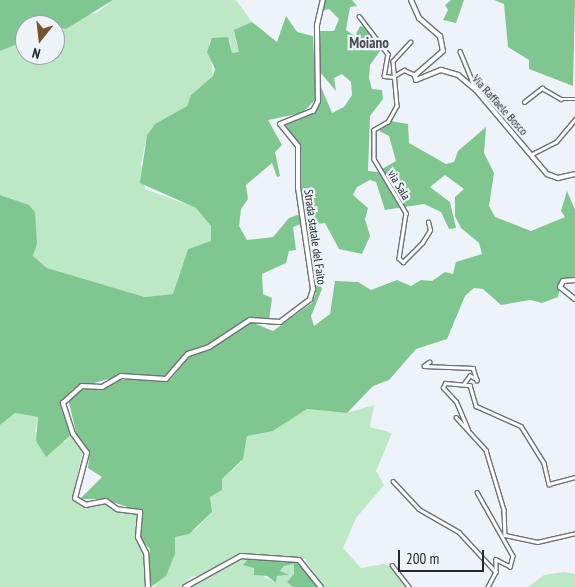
<!DOCTYPE html>
<style>
body{margin:0}
#map{position:relative;width:575px;height:587px;overflow:hidden;background:#eef3f9;font-family:"PT Sans Narrow",sans-serif}
div>[style]{position:absolute}
.green>*{inset:0;background:#bde8c6}
.forest>*{inset:0;background:#80c691}
.roads{filter:drop-shadow(1px 0 #6e7177) drop-shadow(-1px 0 #6e7177) drop-shadow(0 1px #6e7177) drop-shadow(0 -1px #6e7177)}
.street>*{height:2.5px;margin:-1.25px;padding:0 1.25px;transform-origin:1.25px;border-radius:1.25px;background:#fff}
.secondary>*{height:4px;margin:-2px;padding:0 2px;transform-origin:2px;border-radius:2px;background:#fff}
span{translate:-50% -50%;white-space:nowrap;text-align:center;line-height:1.15;-webkit-text-stroke:4.5px #eef3f9;paint-order:stroke}
.street-label{font-size:12px;color:#26282a}
.quarter-label{font-size:15px;color:#484c51;font-weight:700}
.north{position:absolute;left:15px;top:15px;width:50px;height:50px;box-sizing:border-box;background:#eef3f9;border:1px solid #9ea2a6;border-radius:50%;rotate:196deg;font-size:14px;font-weight:700;line-height:20px;text-align:center;color:#26282a}
.north::after{content:'';display:block;margin:auto;width:18px;height:22px;background:#77542d;clip-path:polygon(50% 0,100% 100%,50% 72%,0 100%)}
.scale{position:absolute;left:398px;top:550px;width:86px;height:22px;box-sizing:border-box;border:2px solid #26282a;border-top:0;padding-left:6px;font-size:15px;line-height:18px;white-space:nowrap;color:#26282a;-webkit-text-stroke:4px #eef3f9;paint-order:stroke}
</style>
<div id="map">
<div class="green">
<i style="clip-path:polygon(113px 0,236px 0,252px 22px,235px 40px,240px 52px,232px 53px,230px 41px,225px 37px,209px 41px,213px 76px,191px 95px,187px 106px,155px 124px,147px 135px,141px 164px,145px 189px,196px 208px,211px 226px,211px 241px,188px 249px,173px 294px,145px 297px,47px 268px,33px 256px,37px 244px,29px 205px,0 195px,0 51px,25px 41px,25px 55px,55px 55px,55px 31px,66px 29px,81px 16px,97px 13px)"></i>
<i style="clip-path:polygon(374px 405px,370px 427px,392px 433px,376px 471px,384px 485px,356px 518px,343px 548px,361px 568px,384px 564px,398px 570px,411px 587px,323px 587px,305px 559px,236px 555px,204px 575px,191px 577px,182px 587px,154px 587px,174px 558px,175px 537px,196px 529px,212px 512px,210px 496px,222px 490px,222px 479px,241px 462px,247px 436px,273px 431px,307px 409px,347px 413px)"></i>
<i style="clip-path:polygon(14px 413px,38px 417px,35px 432px,65px 442px,71px 435px,83px 450px,73px 494px,75px 502px,91px 507px,105px 503px,117px 510px,138px 513px,136px 537px,145px 554px,146px 587px,0 587px,0 425px)"></i>
<i style="clip-path:polygon(241px 558px,249px 558px,259px 574px,276px 583px,277px 576px,287px 576px,280px 571px,284px 566px,294px 564px,294px 574px,287px 582px,293px 587px,188px 587px)"></i>
<i style="clip-path:polygon(564px 572px,575px 574px,575px 587px,528px 587px,544px 575px)"></i>
</div>
<div class="forest">
<i style="clip-path:polygon(0 0,113px 0,66px 29px,25px 25px,25px 41px,0 51px)"></i>
<i style="clip-path:polygon(325px 0,352px 0,357px 6px,350px 7px,346px 30px,355px 36px,360px 26px,366px 27px,383px 47px,370px 65px,369px 78px,372px 89px,382px 90px,383px 99px,370px 116px,368px 171px,377px 172px,396px 161px,389px 136px,379px 131px,391px 121px,408px 124px,409px 143px,446px 164px,454px 162px,458px 151px,486px 127px,484px 153px,494px 173px,489px 206px,495px 217px,531px 231px,565px 217px,561px 211px,567px 191px,575px 210px,575px 278px,562px 279px,558px 297px,542px 303px,530px 300px,501px 305px,483px 289px,474px 288px,465px 296px,447px 339px,416px 349px,389px 380px,373px 386px,347px 413px,307px 409px,273px 431px,247px 436px,243px 459px,222px 479px,222px 490px,210px 497px,212px 512px,189px 534px,175px 537px,175px 554px,166px 576px,151px 587px,147px 578px,150px 549px,140px 539px,143px 512px,103px 499px,80px 499px,102px 477px,88px 468px,90px 452px,77px 436px,68px 399px,83px 388px,102px 389px,120px 380px,170px 380px,190px 356px,207px 351px,251px 322px,273px 331px,312px 303px,316px 293px,312px 266px,322px 289px,311px 316px,314px 326px,330px 314px,335px 281px,358px 282px,371px 290px,397px 280px,411px 286px,421px 280px,432px 281px,445px 272px,453px 274px,456px 262px,482px 254px,479px 243px,461px 228px,455px 216px,455px 197px,464px 189px,445px 175px,430px 187px,450px 202px,456px 228px,449px 229px,441px 212px,424px 204px,385px 210px,376px 182px,370px 180px,357px 187px,353px 195px,368px 208px,365px 219px,370px 236px,362px 254px,339px 249px,325px 223px,305px 226px,299px 183px,300px 147px,284px 123px,315px 111px,321px 87px,332px 113px,344px 107px,352px 95px,351px 82px,342px 74px,334px 78px,336px 91px,320px 72px,319px 31px,334px 31px,339px 19px,329px 9px,321px 11px)"></i>
<i style="clip-path:polygon(451px 0,464px 0,456px 23px,443px 20px,448px 10px,445px 5px)"></i>
<i style="clip-path:polygon(494px 0,575px 0,573px 86px,529px 69px,529px 60px,508px 47px,504px 4px)"></i>
<i style="clip-path:polygon(286px 16px,297px 32px,313px 36px,316px 99px,302px 113px,268px 120px,282px 145px,275px 152px,280px 176px,277px 177px,272px 163px,246px 185px,248px 199px,241px 209px,239px 226px,247px 240px,273px 237px,289px 218px,300px 214px,301px 224px,293px 227px,296px 250px,289px 251px,286px 263px,262px 274px,263px 294px,272px 298px,269px 320px,247px 319px,206px 347px,187px 353px,164px 376px,122px 375px,73px 389px,60px 405px,71px 435px,46px 457px,36px 441px,38px 417px,15px 413px,0 425px,0 195px,29px 205px,35px 212px,37px 244px,33px 256px,47px 268px,145px 297px,173px 294px,188px 249px,211px 241px,211px 226px,196px 208px,140px 183px,147px 135px,155px 124px,187px 106px,191px 95px,213px 76px,215px 69px,207px 52px,212px 38px,228px 37px,232px 53px,239px 52px,234px 30px,252px 22px,277px 42px)"></i>
<i style="clip-path:polygon(249px 558px,298px 561px,319px 587px,293px 587px,287px 582px,294px 574px,294px 564px,284px 566px,280px 571px,289px 575px,277px 576px,276px 583px,267px 576px,254px 575px,254px 568px,243px 565px)"></i>
</div>
<div class="roads">
<div class="street">
<i style="left:359px;top:16px;width:48px;rotate:52.7deg"></i>
<i style="left:388px;top:54px;width:22px;rotate:100deg"></i>
<i style="left:384px;top:76px;width:10px;rotate:6deg"></i>
<i style="left:411px;top:42px;width:26px;rotate:133deg"></i>
<i style="left:393px;top:61px;width:45px;rotate:84.9deg"></i>
<i style="left:397px;top:106px;width:18px;rotate:119deg"></i>
<i style="left:388px;top:122px;width:16px;rotate:150deg"></i>
<i style="left:374px;top:130px;width:29px;rotate:90deg"></i>
<i style="left:374px;top:159px;width:63px;rotate:59.3deg"></i>
<i style="left:406px;top:213px;width:46px;rotate:98.8deg"></i>
<i style="left:399px;top:258px;width:6px;rotate:45deg"></i>
<i style="left:403px;top:262px;width:27px;rotate:-45deg"></i>
<i style="left:422px;top:243px;width:15px;rotate:-58deg"></i>
<i style="left:430px;top:230px;width:8px;rotate:-104deg"></i>
<i style="left:460px;top:51px;width:42px;rotate:67.7deg"></i>
<i style="left:394px;top:76px;width:12px;rotate:-31deg"></i>
<i style="left:404px;top:70px;width:12px;rotate:24deg"></i>
<i style="left:524px;top:102px;width:23px;rotate:-38deg"></i>
<i style="left:542px;top:88px;width:22px;rotate:30deg"></i>
<i style="left:561px;top:99px;width:14px"></i>
<i style="left:532px;top:154px;width:27px;rotate:-27deg"></i>
<i style="left:556px;top:142px;width:30px;rotate:-50deg"></i>
<i style="left:430px;top:362px;width:7px;rotate:146deg"></i>
<i style="left:424px;top:366px;width:49px;rotate:2.3deg"></i>
<i style="left:473px;top:368px;width:13px;rotate:72deg"></i>
<i style="left:477px;top:380px;width:8px;rotate:-150deg"></i>
<i style="left:470px;top:376px;width:9px;rotate:126deg"></i>
<i style="left:456px;top:417px;width:45px;rotate:47.7deg"></i>
<i style="left:486px;top:450px;width:63px;rotate:73.3deg"></i>
<i style="left:504px;top:510px;width:25px;rotate:88deg"></i>
<i style="left:505px;top:535px;width:33px;rotate:12deg"></i>
<i style="left:537px;top:542px;width:39px;rotate:-13deg"></i>
<i style="left:468px;top:430px;width:30px;rotate:-113deg"></i>
<i style="left:456px;top:402px;width:19px;rotate:-133deg"></i>
<i style="left:443px;top:388px;width:5px;rotate:-68deg"></i>
<i style="left:445px;top:383px;width:25px;rotate:5deg"></i>
<i style="left:470px;top:385px;width:22px;rotate:74deg"></i>
<i style="left:476px;top:406px;width:49px;rotate:24deg"></i>
<i style="left:521px;top:426px;width:44px;rotate:58.1deg"></i>
<i style="left:544px;top:463px;width:22px;rotate:77deg"></i>
<i style="left:549px;top:484px;width:27px;rotate:-15deg"></i>
<i style="left:393px;top:481px;width:38px;rotate:47deg"></i>
<i style="left:419px;top:509px;width:46px;rotate:29.9deg"></i>
<i style="left:459px;top:532px;width:54px;rotate:47.2deg"></i>
<i style="left:477px;top:492px;width:73px;rotate:60.6deg"></i>
<i style="left:513px;top:556px;width:11px;rotate:105deg"></i>
<i style="left:510px;top:567px;width:16px;rotate:-153deg"></i>
<i style="left:496px;top:560px;width:12px;rotate:90deg"></i>
<i style="left:496px;top:572px;width:17px;rotate:118deg"></i>
<i style="left:392px;top:565px;width:28px;rotate:52deg"></i>
</div>
<div class="secondary">
<i style="left:411px;top:0;width:20px;rotate:66deg"></i>
<i style="left:419px;top:18px;width:28px;rotate:41deg"></i>
<i style="left:440px;top:36px;width:15px;rotate:79deg"></i>
<i style="left:443px;top:51px;width:37px;rotate:139deg"></i>
<i style="left:415px;top:75px;width:5px;rotate:79deg"></i>
<i style="left:416px;top:80px;width:27px;rotate:-22deg"></i>
<i style="left:441px;top:70px;width:18px;rotate:16deg"></i>
<i style="left:458px;top:75px;width:23px;rotate:40deg"></i>
<i style="left:476px;top:90px;width:110px;rotate:49.8deg"></i>
<i style="left:547px;top:174px;width:12px;rotate:20deg"></i>
<i style="left:558px;top:178px;width:17px;rotate:-13deg"></i>
<i style="left:575px;top:280px;width:12px;rotate:175deg"></i>
<i style="left:563px;top:281px;width:7px;rotate:117deg"></i>
<i style="left:560px;top:287px;width:19px;rotate:39deg"></i>
<i style="left:148px;top:587px;width:34px;rotate:-93deg"></i>
<i style="left:146px;top:553px;width:18px;rotate:-117deg"></i>
<i style="left:138px;top:537px;width:25px;rotate:-85deg"></i>
<i style="left:140px;top:512px;width:23px;rotate:-173deg"></i>
<i style="left:117px;top:509px;width:14px;rotate:-144deg"></i>
<i style="left:106px;top:501px;width:20px;rotate:169deg"></i>
<i style="left:86px;top:505px;width:13px;rotate:-148deg"></i>
<i style="left:75px;top:498px;width:47px;rotate:-75.1deg"></i>
<i style="left:87px;top:453px;width:24px;rotate:-126deg"></i>
<i style="left:73px;top:434px;width:33px;rotate:-108deg"></i>
<i style="left:63px;top:403px;width:25px;rotate:-42deg"></i>
<i style="left:82px;top:386px;width:20px;rotate:3deg"></i>
<i style="left:102px;top:387px;width:22px;rotate:-30deg"></i>
<i style="left:121px;top:376px;width:45px;rotate:3.8deg"></i>
<i style="left:166px;top:379px;width:33px;rotate:-49deg"></i>
<i style="left:188px;top:354px;width:22px;rotate:-18deg"></i>
<i style="left:209px;top:347px;width:49px;rotate:-33.4deg"></i>
<i style="left:250px;top:320px;width:30px;rotate:4deg"></i>
<i style="left:280px;top:322px;width:38px;rotate:-37deg"></i>
<i style="left:310px;top:299px;width:10px;rotate:-73deg"></i>
<i style="left:313px;top:289px;width:102px;rotate:-98.4deg"></i>
<i style="left:298px;top:188px;width:42px;rotate:-90deg"></i>
<i style="left:298px;top:146px;width:28px;rotate:-129deg"></i>
<i style="left:280px;top:124px;width:35px;rotate:-22deg"></i>
<i style="left:313px;top:111px;width:11px;rotate:-63deg"></i>
<i style="left:318px;top:101px;width:76px;rotate:-90.8deg"></i>
<i style="left:317px;top:25px;width:26px;rotate:-77deg"></i>
<i style="left:185px;top:587px;width:64px;rotate:-29deg"></i>
<i style="left:241px;top:556px;width:58px;rotate:3.9deg"></i>
<i style="left:299px;top:560px;width:35px;rotate:51deg"></i>
</div>
</div>
<div class="street-label">
<span style="left:500px;top:105px;rotate:48deg">Via Raffaele Bosco</span>
<span style="left:399px;top:185px;rotate:59deg">via Sala</span>
<span style="left:315px;top:237px;rotate:82deg">Strada statale del Faito</span>
</div>
<div class="quarter-label">
<span style="left:369px;top:43px">Moiano</span>
</div>
<div class="north">N</div>
<div class="scale">200 m</div>
</div>
